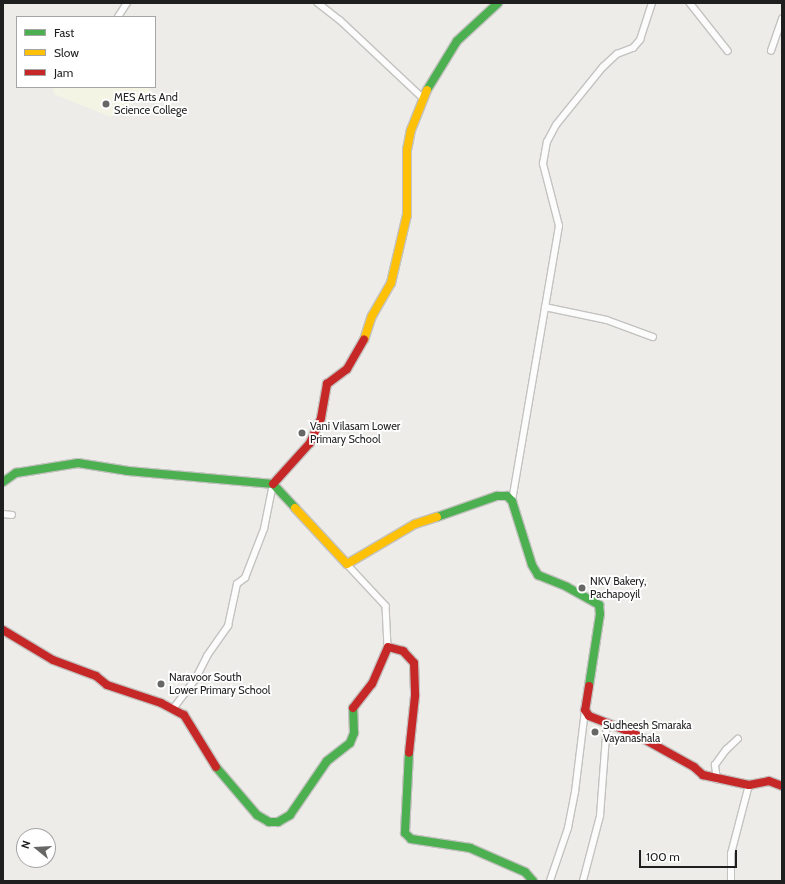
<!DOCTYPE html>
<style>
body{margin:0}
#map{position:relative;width:785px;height:884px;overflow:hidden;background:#edece8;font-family:Cabin,sans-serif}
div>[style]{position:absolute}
.education>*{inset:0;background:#f4f4e5}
.roads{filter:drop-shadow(1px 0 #c3c2c0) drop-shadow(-1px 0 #c3c2c0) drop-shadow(0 1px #c3c2c0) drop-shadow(0 -1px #c3c2c0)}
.street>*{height:5.5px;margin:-2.75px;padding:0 2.75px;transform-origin:2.75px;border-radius:2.75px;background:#fcfcfc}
.fast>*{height:8px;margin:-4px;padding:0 4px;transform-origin:4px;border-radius:4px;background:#4caf50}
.slow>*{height:8px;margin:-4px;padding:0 4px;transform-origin:4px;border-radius:4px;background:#ffc107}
.jam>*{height:8px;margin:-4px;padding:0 4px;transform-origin:4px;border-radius:4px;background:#c62828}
.dots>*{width:11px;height:11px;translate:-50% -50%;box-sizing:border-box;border:2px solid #fff;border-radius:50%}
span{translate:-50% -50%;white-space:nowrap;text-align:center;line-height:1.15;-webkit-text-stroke:3.5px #fff;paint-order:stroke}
.poi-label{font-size:11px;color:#1f1f1f}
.left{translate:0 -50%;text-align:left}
.frame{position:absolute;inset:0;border:4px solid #1f1f1f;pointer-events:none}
.legend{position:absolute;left:16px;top:16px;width:140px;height:72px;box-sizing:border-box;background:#fff;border:1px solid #a5a5a5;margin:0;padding:5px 7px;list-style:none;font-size:12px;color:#1f1f1f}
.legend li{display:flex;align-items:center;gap:8px;height:20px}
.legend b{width:20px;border:1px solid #a5a5a5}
.north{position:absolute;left:16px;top:828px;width:40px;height:40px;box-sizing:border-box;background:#fff;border:1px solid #a5a5a5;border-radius:50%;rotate:288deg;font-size:11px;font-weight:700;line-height:16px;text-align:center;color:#1f1f1f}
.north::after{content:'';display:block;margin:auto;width:14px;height:18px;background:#676765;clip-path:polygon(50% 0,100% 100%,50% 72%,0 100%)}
.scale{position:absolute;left:639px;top:850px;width:98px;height:18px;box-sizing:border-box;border:2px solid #1f1f1f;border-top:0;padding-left:5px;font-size:12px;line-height:14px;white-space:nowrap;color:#1f1f1f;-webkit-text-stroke:3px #fff;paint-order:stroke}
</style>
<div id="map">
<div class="education">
<i style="clip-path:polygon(53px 87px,148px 87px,151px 91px,111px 117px,54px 94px)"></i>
</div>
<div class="roads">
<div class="street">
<i style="left:318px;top:3px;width:28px;rotate:38deg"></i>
<i style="left:340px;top:20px;width:114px;rotate:43.2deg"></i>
<i style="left:690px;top:3px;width:61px;rotate:51.6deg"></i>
<i style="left:118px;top:17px;width:17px;rotate:-57deg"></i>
<i style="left:771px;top:51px;width:34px;rotate:-71deg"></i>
<i style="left:545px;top:307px;width:63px;rotate:11.8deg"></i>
<i style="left:607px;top:320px;width:49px;rotate:20.3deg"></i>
<i style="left:512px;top:501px;width:279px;rotate:-80.3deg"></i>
<i style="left:559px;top:226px;width:64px;rotate:-104.5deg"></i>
<i style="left:543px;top:164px;width:22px;rotate:-80deg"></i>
<i style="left:547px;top:142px;width:19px;rotate:-62deg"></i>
<i style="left:556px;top:125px;width:75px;rotate:-51deg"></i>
<i style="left:603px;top:67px;width:19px;rotate:-43deg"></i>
<i style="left:617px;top:54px;width:17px;rotate:-21deg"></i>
<i style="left:633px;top:48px;width:11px;rotate:-49deg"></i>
<i style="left:640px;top:40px;width:39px;rotate:-72deg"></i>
<i style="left:3px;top:514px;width:9px;rotate:6deg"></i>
<i style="left:347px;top:564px;width:57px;rotate:47.1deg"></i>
<i style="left:386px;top:606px;width:41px;rotate:87.2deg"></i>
<i style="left:173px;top:709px;width:36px;rotate:-53deg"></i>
<i style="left:195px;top:680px;width:27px;rotate:-63deg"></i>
<i style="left:207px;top:656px;width:37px;rotate:-55deg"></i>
<i style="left:228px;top:626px;width:43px;rotate:-77.9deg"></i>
<i style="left:237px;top:584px;width:10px;rotate:-37deg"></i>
<i style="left:245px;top:578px;width:53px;rotate:-68.8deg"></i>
<i style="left:264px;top:529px;width:46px;rotate:-78.7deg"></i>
<i style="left:717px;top:780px;width:15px;rotate:-98deg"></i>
<i style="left:715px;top:765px;width:19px;rotate:-54deg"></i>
<i style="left:726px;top:750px;width:16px;rotate:-43deg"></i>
<i style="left:550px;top:881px;width:56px;rotate:-71.2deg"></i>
<i style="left:568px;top:828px;width:37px;rotate:-79deg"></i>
<i style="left:575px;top:792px;width:83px;rotate:-83deg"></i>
<i style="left:583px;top:881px;width:67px;rotate:-75.3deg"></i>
<i style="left:600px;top:816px;width:94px;rotate:-85.7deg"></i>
<i style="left:731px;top:881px;width:27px;rotate:-90deg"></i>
<i style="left:731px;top:854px;width:71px;rotate:-75.4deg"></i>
</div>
<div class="fast">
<i style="left:427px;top:90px;width:57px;rotate:-58.5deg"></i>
<i style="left:457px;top:41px;width:56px;rotate:-42.8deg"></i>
<i style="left:3px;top:482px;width:16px;rotate:-35deg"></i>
<i style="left:16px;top:473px;width:63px;rotate:-9.2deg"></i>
<i style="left:78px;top:463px;width:51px;rotate:9.1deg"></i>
<i style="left:128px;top:471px;width:146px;rotate:5.1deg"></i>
<i style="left:273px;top:484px;width:33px;rotate:47deg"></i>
<i style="left:437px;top:517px;width:64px;rotate:-19.3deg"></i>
<i style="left:497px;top:496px;width:10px"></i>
<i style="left:507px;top:496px;width:7px;rotate:45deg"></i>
<i style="left:512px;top:501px;width:67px;rotate:72.6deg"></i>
<i style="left:532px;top:565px;width:12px;rotate:59deg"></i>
<i style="left:538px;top:575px;width:31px;rotate:22deg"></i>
<i style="left:567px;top:587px;width:37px;rotate:29deg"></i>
<i style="left:599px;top:605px;width:9px;rotate:84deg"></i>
<i style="left:600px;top:614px;width:73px;rotate:98.7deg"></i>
<i style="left:409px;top:753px;width:80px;rotate:92.9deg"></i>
<i style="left:405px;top:833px;width:8px;rotate:45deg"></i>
<i style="left:411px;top:839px;width:60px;rotate:8.7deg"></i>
<i style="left:470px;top:848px;width:60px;rotate:23.6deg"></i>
<i style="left:525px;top:872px;width:12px;rotate:48deg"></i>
<i style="left:216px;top:767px;width:63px;rotate:49.5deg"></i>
<i style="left:257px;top:815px;width:14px;rotate:30deg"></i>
<i style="left:269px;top:822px;width:9px"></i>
<i style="left:278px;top:822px;width:14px;rotate:-30deg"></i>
<i style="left:290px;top:815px;width:65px;rotate:-55.6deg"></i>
<i style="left:327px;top:761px;width:29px;rotate:-38deg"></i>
<i style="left:350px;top:743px;width:11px;rotate:-68deg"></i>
<i style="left:354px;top:733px;width:25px;rotate:-92deg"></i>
</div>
<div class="slow">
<i style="left:364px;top:340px;width:25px;rotate:-72deg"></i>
<i style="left:372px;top:316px;width:38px;rotate:-60deg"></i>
<i style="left:391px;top:283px;width:70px;rotate:-76.8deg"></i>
<i style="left:407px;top:215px;width:65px;rotate:-90deg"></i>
<i style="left:407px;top:150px;width:20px;rotate:-79deg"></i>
<i style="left:411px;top:130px;width:43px;rotate:-68.2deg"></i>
<i style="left:295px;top:508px;width:76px;rotate:47.1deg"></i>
<i style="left:347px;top:564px;width:79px;rotate:-30.5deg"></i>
<i style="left:415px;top:524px;width:23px;rotate:-18deg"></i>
</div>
<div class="jam">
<i style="left:273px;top:484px;width:55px;rotate:-47.9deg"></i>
<i style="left:310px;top:443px;width:27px;rotate:-66deg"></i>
<i style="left:321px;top:418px;width:35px;rotate:-80deg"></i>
<i style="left:327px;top:384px;width:25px;rotate:-37deg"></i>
<i style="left:347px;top:369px;width:34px;rotate:-60deg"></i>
<i style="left:3px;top:630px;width:58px;rotate:31deg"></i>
<i style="left:53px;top:660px;width:46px;rotate:20.4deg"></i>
<i style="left:96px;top:676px;width:14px;rotate:39deg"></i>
<i style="left:107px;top:685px;width:57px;rotate:18.4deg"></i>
<i style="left:161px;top:703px;width:26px;rotate:28deg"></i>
<i style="left:184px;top:715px;width:61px;rotate:58.4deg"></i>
<i style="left:589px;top:686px;width:24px;rotate:99deg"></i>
<i style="left:585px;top:710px;width:7px;rotate:56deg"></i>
<i style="left:589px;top:716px;width:47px;rotate:21.1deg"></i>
<i style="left:633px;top:733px;width:70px;rotate:29.1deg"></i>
<i style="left:694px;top:767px;width:12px;rotate:42deg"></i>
<i style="left:703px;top:775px;width:47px;rotate:12.3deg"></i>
<i style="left:749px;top:785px;width:20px;rotate:-11deg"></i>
<i style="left:769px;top:781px;width:14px;rotate:21deg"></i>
<i style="left:353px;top:708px;width:31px;rotate:-52deg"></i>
<i style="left:372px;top:684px;width:40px;rotate:-66.6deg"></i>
<i style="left:388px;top:647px;width:16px;rotate:15deg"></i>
<i style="left:403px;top:651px;width:16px;rotate:47deg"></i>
<i style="left:414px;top:663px;width:33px;rotate:88deg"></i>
<i style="left:415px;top:696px;width:57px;rotate:96deg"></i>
</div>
</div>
<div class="dots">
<i style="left:106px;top:104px;background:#676765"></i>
<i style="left:302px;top:433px;background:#676765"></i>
<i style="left:582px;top:588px;background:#676765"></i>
<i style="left:161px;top:684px;background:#676765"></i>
<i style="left:595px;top:732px;background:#676765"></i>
</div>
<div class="poi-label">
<span class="left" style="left:114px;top:104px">MES Arts And<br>Science College</span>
<span class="left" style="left:310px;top:433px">Vani Vilasam Lower<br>Primary School</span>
<span class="left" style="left:590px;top:588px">NKV Bakery,<br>Pachapoyil</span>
<span class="left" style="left:169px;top:684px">Naravoor South<br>Lower Primary School</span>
<span class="left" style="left:603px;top:732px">Sudheesh Smaraka<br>Vayanashala</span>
</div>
<div class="frame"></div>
<ul class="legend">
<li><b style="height:5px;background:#4caf50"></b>Fast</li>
<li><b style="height:5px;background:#ffc107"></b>Slow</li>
<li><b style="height:5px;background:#c62828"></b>Jam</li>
</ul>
<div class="north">N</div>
<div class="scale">100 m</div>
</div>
